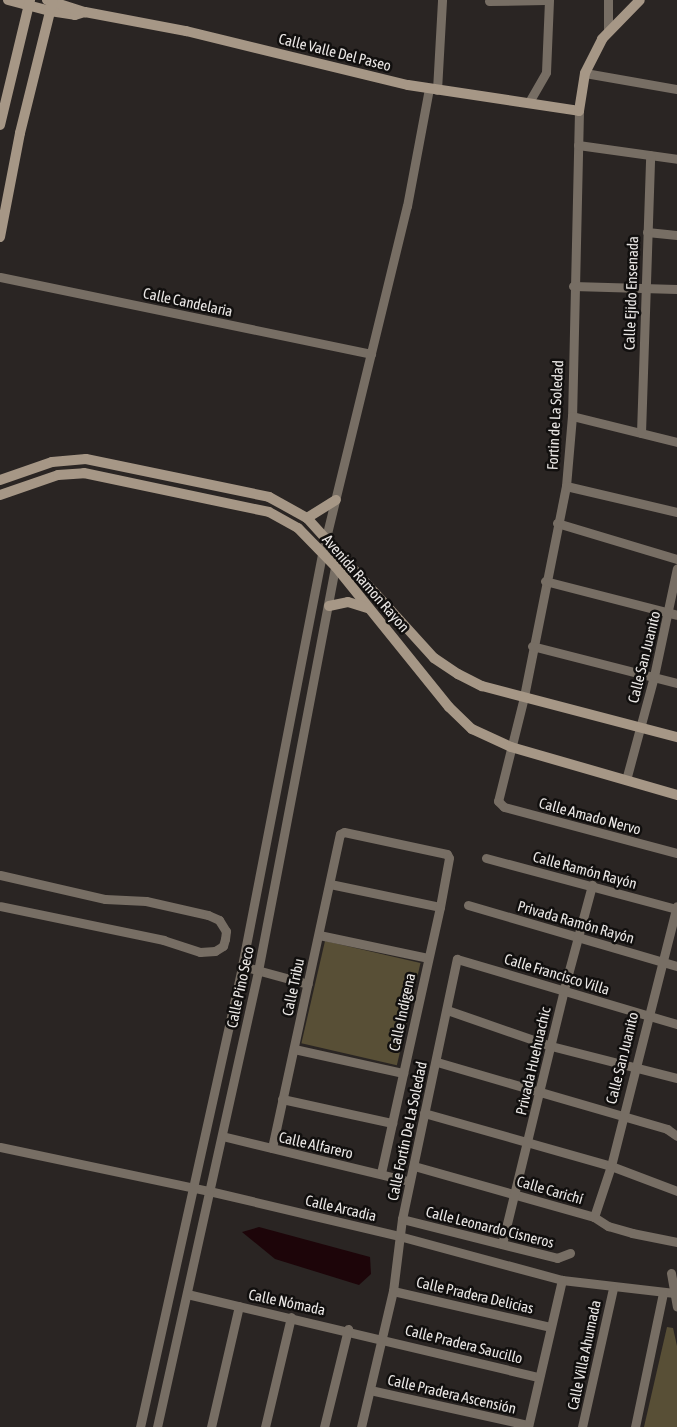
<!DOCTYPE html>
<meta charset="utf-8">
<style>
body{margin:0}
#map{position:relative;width:677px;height:1427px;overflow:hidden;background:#2a2523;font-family:"Asap Condensed",sans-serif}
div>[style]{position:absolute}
.green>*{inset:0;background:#584f36;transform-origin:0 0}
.water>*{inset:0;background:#1d0509}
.street>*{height:9px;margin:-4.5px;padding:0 4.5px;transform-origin:4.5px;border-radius:4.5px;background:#776e64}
.secondary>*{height:10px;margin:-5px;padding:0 5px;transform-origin:5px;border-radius:5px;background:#a69786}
span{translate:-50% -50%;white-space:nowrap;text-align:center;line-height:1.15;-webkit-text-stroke:5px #110f0e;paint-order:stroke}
.street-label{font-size:15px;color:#eae7e5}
</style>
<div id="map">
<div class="green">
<i style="left:325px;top:941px;width:98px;height:105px;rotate:13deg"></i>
<i style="clip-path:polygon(667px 1327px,673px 1328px,677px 1346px,677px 1427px,644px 1427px)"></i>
</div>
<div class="water">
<i style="clip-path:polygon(259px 1227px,370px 1257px,371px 1274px,359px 1285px,275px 1259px,242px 1232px)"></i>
</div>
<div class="street">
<i style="left:608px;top:0;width:29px;rotate:90deg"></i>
<i style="left:489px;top:1px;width:56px;rotate:-1deg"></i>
<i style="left:585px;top:73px;width:93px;rotate:9.9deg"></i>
<i style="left:437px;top:90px;width:90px;rotate:-86.8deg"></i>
<i style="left:529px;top:102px;width:34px;rotate:-60deg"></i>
<i style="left:546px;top:72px;width:72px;rotate:-87.6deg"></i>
<i style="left:579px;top:111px;width:305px;rotate:91.3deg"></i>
<i style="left:572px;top:416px;width:70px;rotate:94.9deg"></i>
<i style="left:566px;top:486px;width:215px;rotate:101.3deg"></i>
<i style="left:524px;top:697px;width:107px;rotate:104deg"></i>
<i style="left:498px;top:801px;width:8px;rotate:45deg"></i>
<i style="left:504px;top:807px;width:179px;rotate:14.9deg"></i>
<i style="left:578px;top:145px;width:100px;rotate:8deg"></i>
<i style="left:647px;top:232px;width:30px;rotate:6deg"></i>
<i style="left:0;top:277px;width:379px;rotate:11.7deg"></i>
<i style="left:573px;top:286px;width:104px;rotate:1.7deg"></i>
<i style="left:572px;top:416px;width:108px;rotate:13.9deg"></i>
<i style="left:641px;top:433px;width:278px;rotate:-88.1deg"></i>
<i style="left:566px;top:486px;width:114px;rotate:13.2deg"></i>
<i style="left:557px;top:523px;width:125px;rotate:16.7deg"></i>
<i style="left:545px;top:581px;width:136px;rotate:14.4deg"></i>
<i style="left:532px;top:646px;width:150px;rotate:14.3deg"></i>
<i style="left:626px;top:780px;width:108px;rotate:-74.9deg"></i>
<i style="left:654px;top:676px;width:110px;rotate:-78deg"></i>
<i style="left:486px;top:858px;width:198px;rotate:15deg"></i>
<i style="left:0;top:875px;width:108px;rotate:12.9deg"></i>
<i style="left:105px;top:899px;width:41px;rotate:2.8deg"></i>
<i style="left:146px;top:901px;width:64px;rotate:12.7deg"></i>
<i style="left:208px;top:915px;width:12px;rotate:24deg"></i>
<i style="left:219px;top:920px;width:13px;rotate:58deg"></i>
<i style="left:226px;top:931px;width:8px;rotate:97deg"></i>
<i style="left:225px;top:939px;width:7px;rotate:106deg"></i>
<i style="left:223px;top:946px;width:9px;rotate:148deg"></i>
<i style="left:215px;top:951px;width:15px;rotate:176deg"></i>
<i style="left:200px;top:952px;width:38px;rotate:-162deg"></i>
<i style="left:164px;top:940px;width:167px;rotate:-168.3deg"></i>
<i style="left:330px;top:884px;width:112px;rotate:11.8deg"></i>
<i style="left:468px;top:905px;width:218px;rotate:16.3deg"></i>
<i style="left:319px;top:935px;width:111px;rotate:11.9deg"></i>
<i style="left:242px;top:966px;width:68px;rotate:15.3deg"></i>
<i style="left:447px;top:1010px;width:110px;rotate:19.1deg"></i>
<i style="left:551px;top:1046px;width:130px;rotate:14.3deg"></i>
<i style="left:294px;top:1049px;width:112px;rotate:12.4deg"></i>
<i style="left:437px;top:1062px;width:240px;rotate:16.2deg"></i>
<i style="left:667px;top:1129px;width:12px;rotate:35deg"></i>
<i style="left:282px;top:1099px;width:113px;rotate:12.3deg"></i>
<i style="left:424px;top:1113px;width:194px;rotate:15.8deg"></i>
<i style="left:611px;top:1166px;width:71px;rotate:20.7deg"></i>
<i style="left:222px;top:1136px;width:187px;rotate:13.6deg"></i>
<i style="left:0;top:1147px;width:214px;rotate:11.9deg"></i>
<i style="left:209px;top:1191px;width:195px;rotate:13.3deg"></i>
<i style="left:399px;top:1236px;width:169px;rotate:15.1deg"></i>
<i style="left:562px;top:1280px;width:113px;rotate:6.6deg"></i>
<i style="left:272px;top:1148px;width:321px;rotate:-77.8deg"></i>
<i style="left:340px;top:834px;width:4px;rotate:-27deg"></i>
<i style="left:344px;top:832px;width:105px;rotate:12.1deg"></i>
<i style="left:447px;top:854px;width:4px;rotate:63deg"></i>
<i style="left:449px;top:858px;width:50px;rotate:100.4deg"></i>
<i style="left:440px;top:907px;width:273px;rotate:102.5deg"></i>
<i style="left:414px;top:1166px;width:187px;rotate:15.8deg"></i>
<i style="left:594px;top:1217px;width:17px;rotate:33deg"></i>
<i style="left:608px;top:1226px;width:25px;rotate:16deg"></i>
<i style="left:632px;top:1233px;width:46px;rotate:11.3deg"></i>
<i style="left:594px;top:1217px;width:54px;rotate:-71.6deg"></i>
<i style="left:611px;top:1166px;width:268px;rotate:-75.8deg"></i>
<i style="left:402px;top:1219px;width:160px;rotate:14.1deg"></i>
<i style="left:557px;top:1258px;width:14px;rotate:-21deg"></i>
<i style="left:502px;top:1244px;width:262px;rotate:-76.3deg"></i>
<i style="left:564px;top:989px;width:108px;rotate:-74.9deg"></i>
<i style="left:671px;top:1273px;width:34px;rotate:80deg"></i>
<i style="left:393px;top:1291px;width:161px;rotate:12.9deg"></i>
<i style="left:187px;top:1294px;width:361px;rotate:13.3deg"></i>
<i style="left:370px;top:1390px;width:162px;rotate:12.5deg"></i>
<i style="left:140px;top:1427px;width:472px;rotate:-77.5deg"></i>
<i style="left:242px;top:966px;width:420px;rotate:-79deg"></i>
<i style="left:322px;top:554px;width:358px;rotate:-76.3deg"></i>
<i style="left:407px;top:206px;width:119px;rotate:-79.4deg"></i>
<i style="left:157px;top:1427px;width:467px;rotate:-77.5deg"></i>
<i style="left:258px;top:971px;width:415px;rotate:-79.2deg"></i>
<i style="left:211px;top:1427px;width:124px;rotate:-77deg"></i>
<i style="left:265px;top:1427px;width:113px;rotate:-76.7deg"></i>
<i style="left:324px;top:1427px;width:101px;rotate:-76.2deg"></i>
<i style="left:361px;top:1427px;width:140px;rotate:-76.8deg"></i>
<i style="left:393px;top:1291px;width:73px;rotate:-82.9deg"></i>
<i style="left:402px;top:1219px;width:266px;rotate:-78.1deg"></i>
<i style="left:457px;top:959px;width:229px;rotate:16.5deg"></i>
<i style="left:528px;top:1427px;width:151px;rotate:-77deg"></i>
<i style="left:582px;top:1427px;width:142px;rotate:-77.4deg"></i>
<i style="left:635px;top:1427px;width:137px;rotate:-78.2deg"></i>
</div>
<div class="secondary">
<i style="left:8px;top:0;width:43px;rotate:14.7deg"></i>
<i style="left:50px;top:11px;width:25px;rotate:9deg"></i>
<i style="left:75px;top:15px;width:10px;rotate:-17deg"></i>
<i style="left:47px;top:0;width:40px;rotate:18deg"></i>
<i style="left:85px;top:12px;width:103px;rotate:10.7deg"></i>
<i style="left:186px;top:31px;width:228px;rotate:13.7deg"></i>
<i style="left:408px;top:85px;width:173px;rotate:8.6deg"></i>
<i style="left:579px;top:111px;width:38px;rotate:-81deg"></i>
<i style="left:585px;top:73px;width:38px;rotate:-63deg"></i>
<i style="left:602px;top:39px;width:54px;rotate:-45.7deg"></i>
<i style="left:0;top:125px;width:129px;rotate:-76.5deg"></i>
<i style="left:0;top:237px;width:106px;rotate:-79.1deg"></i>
<i style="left:20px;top:133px;width:137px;rotate:-76.1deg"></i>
<i style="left:0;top:480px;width:55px;rotate:-19.1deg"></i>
<i style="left:52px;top:462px;width:34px;rotate:-5deg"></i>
<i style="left:86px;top:459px;width:187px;rotate:11.7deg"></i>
<i style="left:269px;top:497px;width:43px;rotate:28.9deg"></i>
<i style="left:307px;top:518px;width:189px;rotate:47.8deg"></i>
<i style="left:434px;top:658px;width:29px;rotate:34deg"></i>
<i style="left:458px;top:674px;width:27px;rotate:27deg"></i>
<i style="left:482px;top:686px;width:202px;rotate:14.7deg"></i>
<i style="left:0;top:495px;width:61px;rotate:-19deg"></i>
<i style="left:58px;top:475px;width:26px;rotate:-4deg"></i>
<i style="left:84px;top:473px;width:189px;rotate:11.9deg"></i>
<i style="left:269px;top:512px;width:33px;rotate:29deg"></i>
<i style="left:298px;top:528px;width:54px;rotate:45.7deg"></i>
<i style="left:336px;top:567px;width:180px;rotate:51.1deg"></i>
<i style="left:449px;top:707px;width:32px;rotate:44deg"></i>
<i style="left:472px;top:729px;width:43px;rotate:24.8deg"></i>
<i style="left:511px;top:747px;width:173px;rotate:16.1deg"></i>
<i style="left:307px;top:518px;width:34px;rotate:-32deg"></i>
<i style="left:329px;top:606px;width:19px;rotate:-12deg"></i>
<i style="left:348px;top:602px;width:21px;rotate:17deg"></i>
</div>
<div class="street-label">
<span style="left:335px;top:52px;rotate:14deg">Calle Valle Del Paseo</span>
<span style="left:631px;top:293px;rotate:-88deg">Calle Ejido Ensenada</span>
<span style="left:188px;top:302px;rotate:12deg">Calle Candelaria</span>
<span style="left:555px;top:415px;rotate:-87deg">Fortin de La Soledad</span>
<span style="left:366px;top:583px;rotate:49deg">Avenida Ramon Rayon</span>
<span style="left:644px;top:657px;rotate:-76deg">Calle San Juanito</span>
<span style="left:590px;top:816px;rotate:15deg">Calle Amado Nervo</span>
<span style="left:585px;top:870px;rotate:15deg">Calle Ramón Rayón</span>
<span style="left:576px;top:922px;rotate:16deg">Privada Ramón Rayón</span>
<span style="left:557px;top:974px;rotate:17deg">Calle Francisco Villa</span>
<span style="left:240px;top:987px;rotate:-78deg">Calle Pino Seco</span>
<span style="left:293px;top:987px;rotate:-78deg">Calle Tribu</span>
<span style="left:402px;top:1012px;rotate:-78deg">Calle Indígena</span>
<span style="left:622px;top:1058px;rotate:-76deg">Calle San Juanito</span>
<span style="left:533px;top:1061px;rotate:-77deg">Privada Huehuachic</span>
<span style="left:407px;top:1131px;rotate:-78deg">Calle Fortín De La Soledad</span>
<span style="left:316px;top:1145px;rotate:13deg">Calle Alfarero</span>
<span style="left:550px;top:1190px;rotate:16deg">Calle Carichí</span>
<span style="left:341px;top:1208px;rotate:13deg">Calle Arcadia</span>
<span style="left:490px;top:1227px;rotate:14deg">Calle Leonardo Cisneros</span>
<span style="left:475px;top:1295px;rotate:13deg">Calle Pradera Delicias</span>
<span style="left:287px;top:1302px;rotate:12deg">Calle Nómada</span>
<span style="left:464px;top:1344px;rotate:14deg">Calle Pradera Saucillo</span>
<span style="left:584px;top:1355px;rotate:-78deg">Calle Villa Ahumada</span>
<span style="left:452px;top:1394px;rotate:13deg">Calle Pradera Ascensión</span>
</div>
</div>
